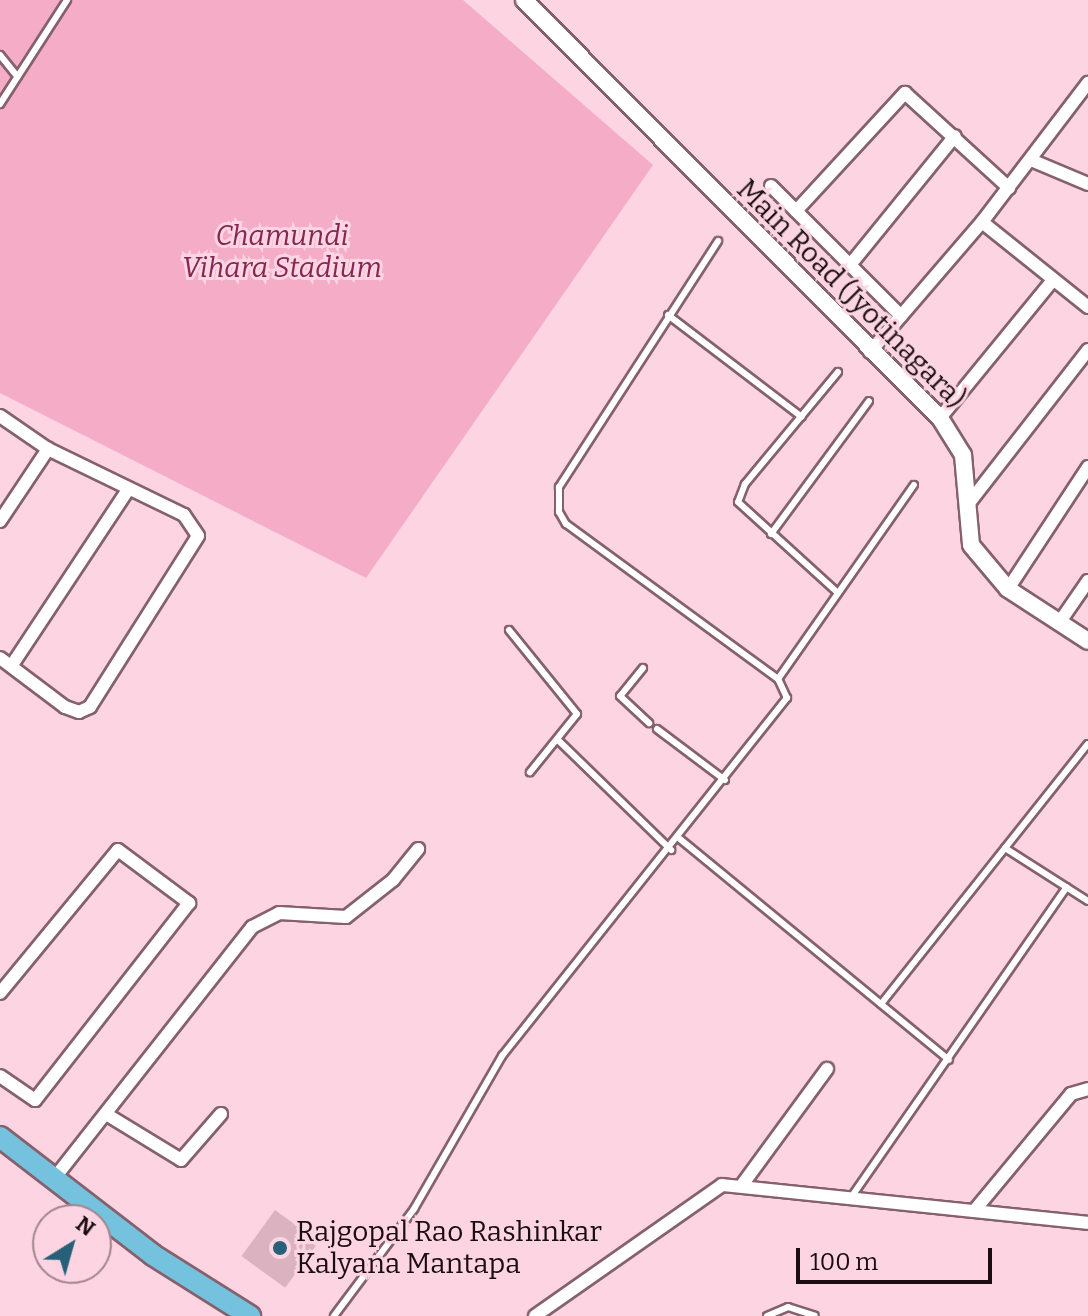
<!DOCTYPE html>
<style>
body{margin:0}
#map{position:relative;width:1088px;height:1316px;overflow:hidden;background:#fdd5e2;font-family:Bitter,serif}
div>[style]{position:absolute}
.green>*{inset:0;background:#f5adc7}
.building>*{inset:0;background:#dab2c0;transform-origin:0 0}
.roads{filter:drop-shadow(2px 0 #85616e) drop-shadow(-2px 0 #85616e) drop-shadow(0 2px #85616e) drop-shadow(0 -2px #85616e)}
.service>*{height:6px;margin:-3px;padding:0 3px;transform-origin:3px;border-radius:3px;background:#fff}
.minor>*{height:12px;margin:-6px;padding:0 6px;transform-origin:6px;border-radius:6px;background:#fff}
.tertiary>*{height:16px;margin:-8px;padding:0 8px;transform-origin:8px;border-radius:8px;background:#fff}
.primary>*{height:20px;margin:-10px;padding:0 10px;transform-origin:10px;border-radius:10px;background:#75c2de}
.dots>*{width:22px;height:22px;translate:-50% -50%;box-sizing:border-box;border:4px solid #fdd5e2;border-radius:50%}
span{translate:-50% -50%;white-space:nowrap;text-align:center;line-height:1.15;-webkit-text-stroke:6px #fdd5e2;paint-order:stroke}
.park-label{font-size:28px;color:#862653;font-style:italic}
.street-label{font-size:28px;color:#1a0d12}
.poi-label{font-size:28px;color:#1a0d12}
.left{translate:0 -50%;text-align:left}
.north{position:absolute;left:32px;top:1204px;width:80px;height:80px;box-sizing:border-box;background:#fdd5e2;border:2px solid #a2858f;border-radius:50%;rotate:37deg;font-size:22px;font-weight:700;line-height:32px;text-align:center;color:#1a0d12}
.north::after{content:'';display:block;margin:auto;width:28px;height:36px;background:#266079;clip-path:polygon(50% 0,100% 100%,50% 72%,0 100%)}
.scale{position:absolute;left:796px;top:1248px;width:196px;height:36px;box-sizing:border-box;border:4px solid #1a0d12;border-top:0;padding-left:10px;font-size:24px;line-height:28px;white-space:nowrap;color:#1a0d12;-webkit-text-stroke:6px #fdd5e2;paint-order:stroke}
</style>
<div id="map">
<div class="green">
<i style="clip-path:polygon(0 0,463px 0,653px 165px,366px 578px,0 393px)"></i>
</div>
<div class="building">
<i style="left:275px;top:1210px;width:54px;height:57px;rotate:36deg"></i>
</div>
<div class="roads">
<div class="service">
<i style="left:0;top:55px;width:28px;rotate:51deg"></i>
<i style="left:0;top:104px;width:124px;rotate:-57.2deg"></i>
<i style="left:668px;top:315px;width:168px;rotate:37.3deg"></i>
<i style="left:838px;top:372px;width:146px;rotate:129.7deg"></i>
<i style="left:745px;top:484px;width:19px;rotate:111deg"></i>
<i style="left:738px;top:502px;width:135px;rotate:42.3deg"></i>
<i style="left:771px;top:534px;width:165px;rotate:-53.6deg"></i>
<i style="left:509px;top:630px;width:108px;rotate:51deg"></i>
<i style="left:577px;top:714px;width:75px;rotate:129deg"></i>
<i style="left:643px;top:668px;width:36px;rotate:129deg"></i>
<i style="left:620px;top:696px;width:40px;rotate:43deg"></i>
<i style="left:778px;top:679px;width:237px;rotate:-55deg"></i>
<i style="left:657px;top:729px;width:85px;rotate:36.9deg"></i>
<i style="left:558px;top:740px;width:158px;rotate:44.2deg"></i>
<i style="left:680px;top:839px;width:348px;rotate:39.4deg"></i>
<i style="left:1005px;top:848px;width:98px;rotate:32.6deg"></i>
<i style="left:881px;top:1004px;width:332px;rotate:-51.5deg"></i>
<i style="left:852px;top:1196px;width:376px;rotate:-55.2deg"></i>
<i style="left:334px;top:1316px;width:134px;rotate:-53.2deg"></i>
<i style="left:414px;top:1209px;width:177px;rotate:-60.1deg"></i>
<i style="left:502px;top:1056px;width:458px;rotate:-51.5deg"></i>
<i style="left:787px;top:698px;width:21px;rotate:-115deg"></i>
<i style="left:778px;top:679px;width:263px;rotate:-143.8deg"></i>
<i style="left:566px;top:524px;width:14px;rotate:-120deg"></i>
<i style="left:559px;top:512px;width:25px;rotate:-90deg"></i>
<i style="left:559px;top:487px;width:293px;rotate:-57.1deg"></i>
<i style="left:767px;top:1316px;width:23px;rotate:-23deg"></i>
<i style="left:788px;top:1307px;width:28px;rotate:18deg"></i>
</div>
<div class="minor">
<i style="left:1031px;top:160px;width:62px;rotate:22.8deg"></i>
<i style="left:771px;top:186px;width:184px;rotate:45deg"></i>
<i style="left:796px;top:211px;width:161px;rotate:-47.3deg"></i>
<i style="left:905px;top:93px;width:141px;rotate:42.4deg"></i>
<i style="left:982px;top:222px;width:136px;rotate:38.7deg"></i>
<i style="left:850px;top:265px;width:166px;rotate:-50.9deg"></i>
<i style="left:870px;top:352px;width:172px;rotate:-49.3deg"></i>
<i style="left:982px;top:222px;width:175px;rotate:-52.7deg"></i>
<i style="left:0;top:416px;width:58px;rotate:34.5deg"></i>
<i style="left:48px;top:449px;width:151px;rotate:25.9deg"></i>
<i style="left:184px;top:515px;width:25px;rotate:56deg"></i>
<i style="left:198px;top:536px;width:202px;rotate:122.3deg"></i>
<i style="left:90px;top:707px;width:12px;rotate:156deg"></i>
<i style="left:79px;top:712px;width:15px;rotate:-160deg"></i>
<i style="left:65px;top:707px;width:81px;rotate:-143deg"></i>
<i style="left:940px;top:418px;width:178px;rotate:-50.7deg"></i>
<i style="left:969px;top:503px;width:194px;rotate:-52.1deg"></i>
<i style="left:0;top:521px;width:87px;rotate:-56.3deg"></i>
<i style="left:1008px;top:589px;width:146px;rotate:-56.7deg"></i>
<i style="left:1059px;top:623px;width:51px;rotate:-55.4deg"></i>
<i style="left:12px;top:665px;width:210px;rotate:-56.5deg"></i>
<i style="left:0;top:993px;width:185px;rotate:-50.5deg"></i>
<i style="left:118px;top:850px;width:89px;rotate:36.7deg"></i>
<i style="left:189px;top:903px;width:250px;rotate:128deg"></i>
<i style="left:35px;top:1100px;width:42px;rotate:-145.6deg"></i>
<i style="left:106px;top:1114px;width:88px;rotate:31.5deg"></i>
<i style="left:181px;top:1160px;width:61px;rotate:-49deg"></i>
<i style="left:53px;top:1180px;width:322px;rotate:-51.8deg"></i>
<i style="left:252px;top:927px;width:30px;rotate:-27deg"></i>
<i style="left:279px;top:913px;width:67px;rotate:3.4deg"></i>
<i style="left:346px;top:917px;width:60px;rotate:-38.2deg"></i>
<i style="left:393px;top:880px;width:40px;rotate:-51deg"></i>
<i style="left:742px;top:1185px;width:144px;rotate:-53.8deg"></i>
<i style="left:974px;top:1211px;width:152px;rotate:-50.3deg"></i>
<i style="left:1071px;top:1094px;width:18px;rotate:-16deg"></i>
<i style="left:535px;top:1316px;width:228px;rotate:-35deg"></i>
<i style="left:722px;top:1185px;width:368px;rotate:5.9deg"></i>
</div>
<div class="tertiary">
<i style="left:524px;top:0;width:590px;rotate:45.14deg"></i>
<i style="left:940px;top:418px;width:44px;rotate:58.1deg"></i>
<i style="left:963px;top:455px;width:90px;rotate:84.9deg"></i>
<i style="left:971px;top:545px;width:57px;rotate:49.9deg"></i>
<i style="left:1008px;top:589px;width:95px;rotate:33deg"></i>
</div>
<div class="primary">
<i style="left:0;top:1137px;width:193px;rotate:37.6deg"></i>
<i style="left:153px;top:1255px;width:115px;rotate:32.2deg"></i>
</div>
</div>
<div class="dots">
<i style="left:280px;top:1248px;background:#266079"></i>
</div>
<div class="park-label">
<span style="left:282px;top:252px">Chamundi<br>Vihara Stadium</span>
</div>
<div class="street-label">
<span style="left:851px;top:294px;rotate:45deg">Main Road (Jyotinagara)</span>
</div>
<div class="poi-label">
<span class="left" style="left:296px;top:1248px">Rajgopal Rao Rashinkar<br>Kalyana Mantapa</span>
</div>
<div class="north">N</div>
<div class="scale">100 m</div>
</div>
